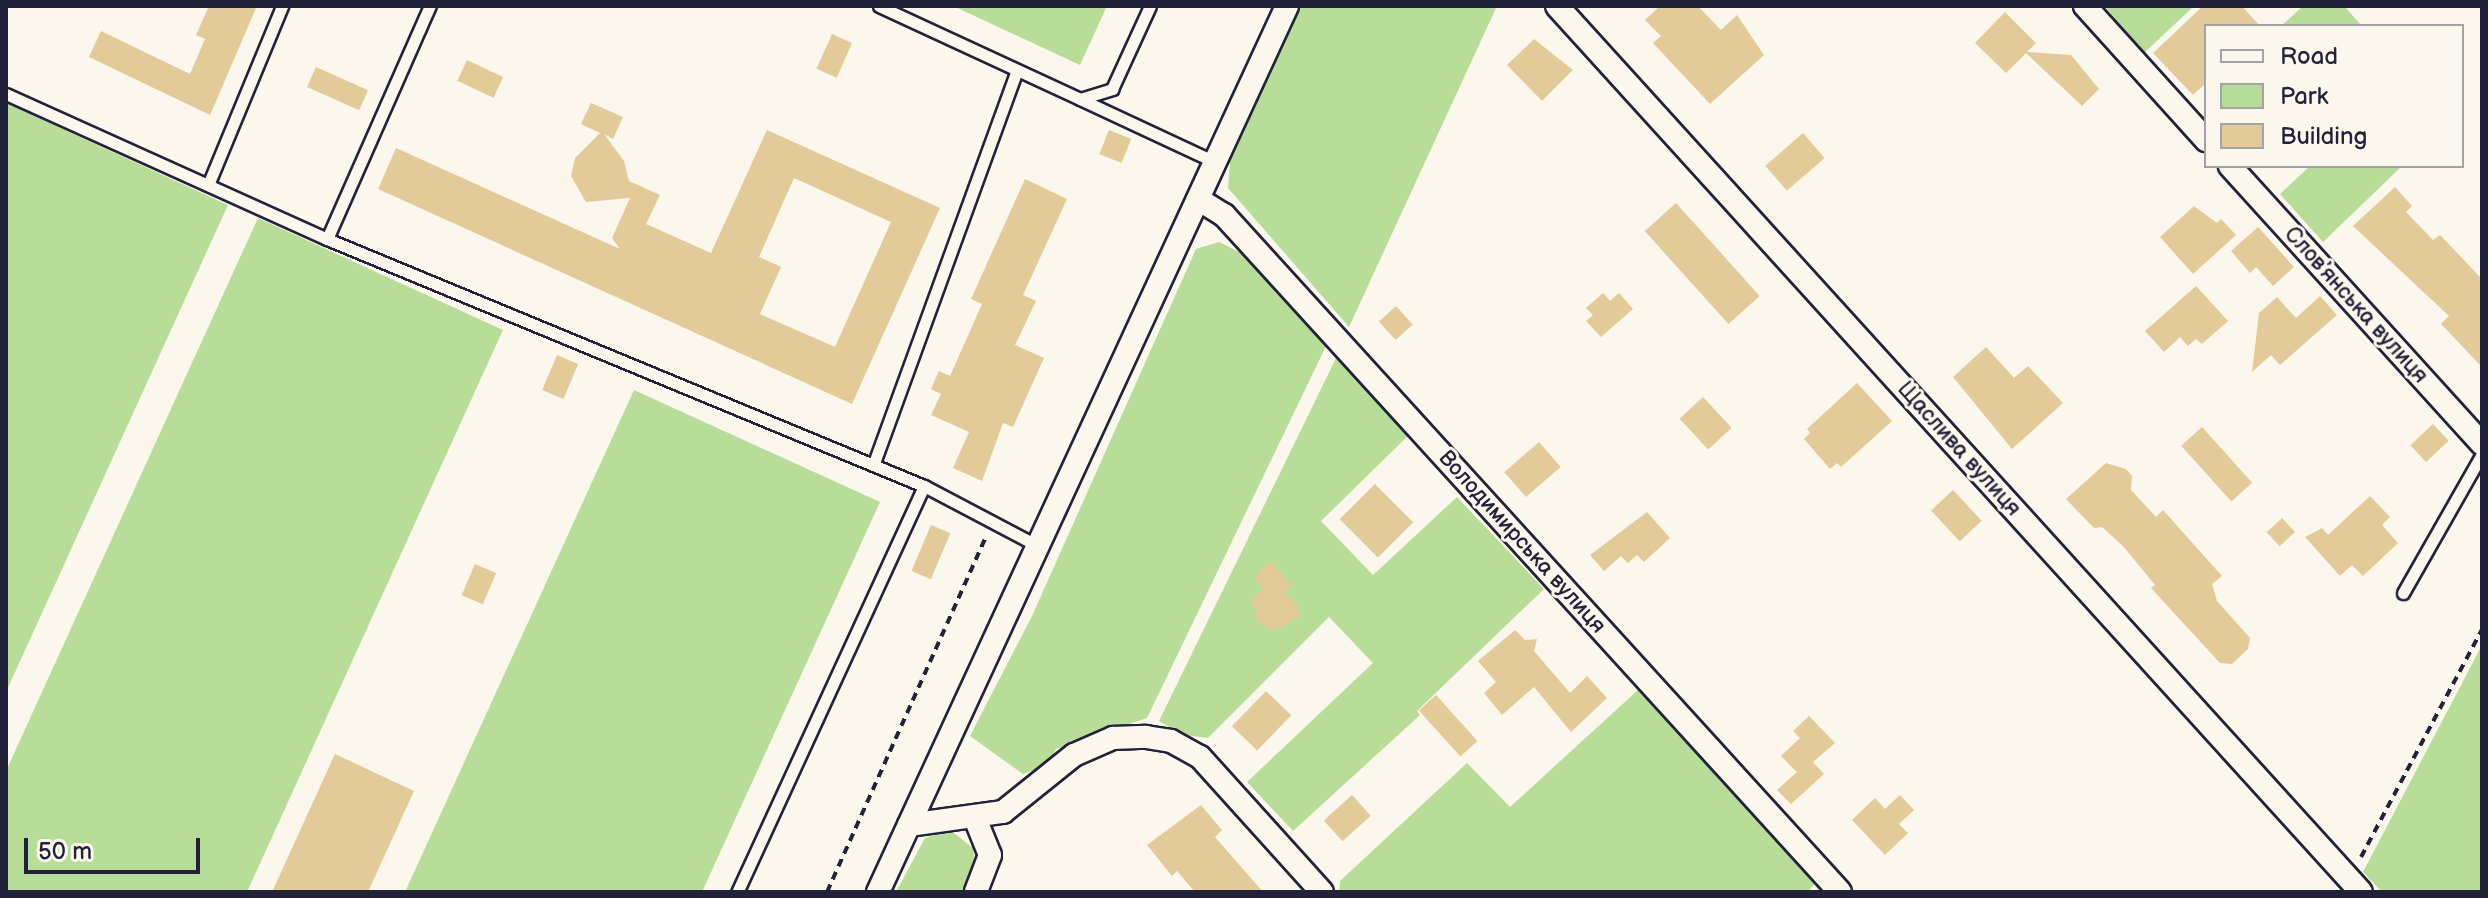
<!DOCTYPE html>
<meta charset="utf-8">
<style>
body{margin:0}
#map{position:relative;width:2488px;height:898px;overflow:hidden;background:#fbf7ec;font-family:"Balsamiq Sans",sans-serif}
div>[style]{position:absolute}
.green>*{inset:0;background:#b7dd99}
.building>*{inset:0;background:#e3ca99;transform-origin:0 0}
.path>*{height:4px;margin-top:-2px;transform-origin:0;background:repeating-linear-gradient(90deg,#22223b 0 8px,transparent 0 14px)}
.roads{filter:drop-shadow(2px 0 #22223b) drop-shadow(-2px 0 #22223b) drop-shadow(0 2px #22223b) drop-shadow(0 -2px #22223b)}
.lane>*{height:11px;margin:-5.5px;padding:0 5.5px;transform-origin:5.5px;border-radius:5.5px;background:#fbf7ec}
.street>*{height:22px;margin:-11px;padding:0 11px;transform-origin:11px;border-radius:11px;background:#fbf7ec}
span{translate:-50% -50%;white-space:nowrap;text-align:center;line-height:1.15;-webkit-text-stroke:6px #fbf7ec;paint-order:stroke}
.street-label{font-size:22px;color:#22223b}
.frame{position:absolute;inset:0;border:8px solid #22223b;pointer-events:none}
.legend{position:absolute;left:2204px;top:24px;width:260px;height:144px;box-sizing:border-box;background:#fbf7ec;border:2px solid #a4a2a5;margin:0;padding:10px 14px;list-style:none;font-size:24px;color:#22223b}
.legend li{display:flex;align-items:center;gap:16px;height:40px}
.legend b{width:40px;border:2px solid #a4a2a5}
.scale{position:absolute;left:24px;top:838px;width:176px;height:36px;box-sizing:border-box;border:4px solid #22223b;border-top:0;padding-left:10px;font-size:24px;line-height:28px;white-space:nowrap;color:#22223b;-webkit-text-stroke:6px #fbf7ec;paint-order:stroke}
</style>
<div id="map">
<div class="green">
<i style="clip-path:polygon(953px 6px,1107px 6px,1080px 65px)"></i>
<i style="clip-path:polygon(1300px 6px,1497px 6px,1349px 327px,1228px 188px,1231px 150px)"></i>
<i style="clip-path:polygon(2105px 6px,2194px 6px,2143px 54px)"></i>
<i style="clip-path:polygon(2303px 6px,2344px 6px,2362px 26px,2281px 26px)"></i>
<i style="clip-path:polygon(6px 103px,228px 205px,6px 692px)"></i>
<i style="clip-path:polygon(2310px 166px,2402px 166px,2323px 242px,2280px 194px)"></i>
<i style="clip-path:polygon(258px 218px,503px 330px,247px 892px,6px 892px,6px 771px)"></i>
<i style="clip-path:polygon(1219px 242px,1241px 253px,1327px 344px,1147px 718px,1056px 749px,1049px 764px,1023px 774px,970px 736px,1032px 616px,1196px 249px)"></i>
<i style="clip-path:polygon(1338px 354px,1410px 434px,1321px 521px,1373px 575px,1457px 497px,1544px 589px,1417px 711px,1420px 715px,1293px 831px,1247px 782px,1373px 663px,1329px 617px,1208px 738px,1183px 735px,1159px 721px)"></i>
<i style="clip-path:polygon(634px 390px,880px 502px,702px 892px,405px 892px)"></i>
<i style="clip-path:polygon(2482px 645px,2482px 892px,2382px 892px,2363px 872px)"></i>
<i style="clip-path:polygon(1638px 690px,1818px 879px,1808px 892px,1339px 892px,1340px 881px,1467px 763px,1510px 807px)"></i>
<i style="clip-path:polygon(950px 830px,973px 848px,977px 873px,968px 892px,896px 892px,925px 838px)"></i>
</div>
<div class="building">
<i style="clip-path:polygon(209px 6px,257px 6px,210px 115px,89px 57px,101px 31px,190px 74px,205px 39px,196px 35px)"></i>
<i style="clip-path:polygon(1660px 6px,1698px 6px,1721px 30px,1737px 15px,1764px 55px,1710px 104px,1653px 43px,1661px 36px,1645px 20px)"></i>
<i style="clip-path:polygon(2203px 6px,2242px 6px,2260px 26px,2206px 26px,2206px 83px,2193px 95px,2153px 53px)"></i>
<i style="clip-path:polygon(2005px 12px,2036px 43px,2027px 52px,2071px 55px,2099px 89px,2082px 106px,2026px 53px,2006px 73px,1975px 43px)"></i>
<i style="left:832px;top:34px;width:22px;height:38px;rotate:24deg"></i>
<i style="clip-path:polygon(1534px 39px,1573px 70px,1542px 101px,1507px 65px)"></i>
<i style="left:467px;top:60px;width:40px;height:23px;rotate:25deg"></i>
<i style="left:316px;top:67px;width:57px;height:22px;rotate:24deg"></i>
<i style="clip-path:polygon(evenodd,591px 103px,623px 117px,613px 139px,604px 134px,624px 161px,629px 181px,660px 195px,646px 224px,711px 253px,767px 130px,940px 208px,852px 404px,378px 189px,396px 148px,620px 249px,612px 238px,630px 198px,586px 202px,571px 176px,575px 158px,600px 133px,581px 124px,591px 103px,794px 178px,891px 222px,835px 347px,760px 314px,781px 267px,759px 257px,794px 178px)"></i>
<i style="left:1109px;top:130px;width:24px;height:26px;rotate:22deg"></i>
<i style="left:1803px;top:133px;width:33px;height:50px;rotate:49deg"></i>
<i style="clip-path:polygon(1025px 179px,1067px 199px,1023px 295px,1036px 301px,1015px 345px,1044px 358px,1013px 427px,1003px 423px,982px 481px,953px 468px,969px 432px,931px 415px,941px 394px,931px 389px,939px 371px,950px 376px,982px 304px,971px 299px)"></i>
<i style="clip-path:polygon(2395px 187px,2412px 206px,2406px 212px,2433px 240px,2440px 235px,2482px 279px,2482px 367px,2441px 324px,2449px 316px,2353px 226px)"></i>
<i style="left:1676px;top:203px;width:125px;height:42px;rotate:48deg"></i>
<i style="clip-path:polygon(2194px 206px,2217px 223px,2221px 219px,2236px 235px,2193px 274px,2160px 237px)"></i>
<i style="clip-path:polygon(2258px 227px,2294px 267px,2273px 286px,2256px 267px,2250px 273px,2231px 251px)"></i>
<i style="clip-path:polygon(2196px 286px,2228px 321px,2202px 344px,2196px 339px,2188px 346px,2180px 337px,2164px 352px,2145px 331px)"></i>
<i style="clip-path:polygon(1603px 293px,1610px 301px,1619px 293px,1633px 309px,1601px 337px,1586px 321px,1593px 315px,1586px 308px)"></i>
<i style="clip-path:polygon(2320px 296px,2337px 315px,2280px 365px,2271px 355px,2252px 372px,2259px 313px,2277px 297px,2296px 318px)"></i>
<i style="left:1396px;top:306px;width:25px;height:23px;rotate:48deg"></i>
<i style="clip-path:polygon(1986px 347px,2014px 378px,2028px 366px,2063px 403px,2012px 449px,1953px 377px)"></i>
<i style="left:557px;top:355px;width:23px;height:38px;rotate:23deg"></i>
<i style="clip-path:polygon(1857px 383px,1892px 421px,1841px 467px,1837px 463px,1830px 469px,1804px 439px,1810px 433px,1807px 429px)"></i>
<i style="left:1703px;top:397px;width:42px;height:32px;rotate:47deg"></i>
<i style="left:2433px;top:424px;width:23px;height:31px;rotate:47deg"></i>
<i style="left:2202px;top:427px;width:75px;height:28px;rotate:48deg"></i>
<i style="left:1539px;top:442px;width:33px;height:46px;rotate:49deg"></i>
<i style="clip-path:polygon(2106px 463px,2126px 469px,2132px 476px,2131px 490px,2156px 517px,2163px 510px,2222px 576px,2212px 584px,2217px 601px,2250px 638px,2248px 649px,2232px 664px,2220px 663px,2151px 588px,2155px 585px,2123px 546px,2102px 527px,2094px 528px,2066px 499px)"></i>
<i style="left:1375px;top:484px;width:54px;height:50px;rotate:45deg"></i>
<i style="left:1953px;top:490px;width:42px;height:30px;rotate:47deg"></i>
<i style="clip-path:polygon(2370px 496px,2390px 517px,2382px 525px,2398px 543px,2363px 576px,2352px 565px,2340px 576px,2305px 537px,2322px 528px,2328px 535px)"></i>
<i style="clip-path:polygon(1647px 512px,1670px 538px,1644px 562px,1637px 555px,1628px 563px,1621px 556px,1604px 571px,1590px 555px)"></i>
<i style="left:2282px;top:518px;width:19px;height:21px;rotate:47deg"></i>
<i style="left:931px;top:525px;width:21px;height:50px;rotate:23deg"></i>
<i style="clip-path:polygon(1270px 561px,1292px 586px,1285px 593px,1298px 606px,1299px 617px,1274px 631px,1255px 619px,1257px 611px,1249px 601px,1263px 589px,1254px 578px)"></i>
<i style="left:475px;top:564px;width:23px;height:34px;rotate:23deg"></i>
<i style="clip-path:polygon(1515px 630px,1525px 640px,1537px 639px,1534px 651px,1570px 693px,1587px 676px,1607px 698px,1571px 732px,1534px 687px,1502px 715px,1484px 693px,1496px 682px,1478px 661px)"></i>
<i style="left:1266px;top:691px;width:35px;height:49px;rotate:44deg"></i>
<i style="left:1436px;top:695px;width:62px;height:23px;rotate:48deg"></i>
<i style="clip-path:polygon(1809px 716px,1835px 743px,1813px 762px,1824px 774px,1791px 804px,1777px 790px,1797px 772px,1781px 756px,1800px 738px,1793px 731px)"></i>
<i style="clip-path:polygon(335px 754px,414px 791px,368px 892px,272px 892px)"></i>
<i style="left:1352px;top:795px;width:28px;height:38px;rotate:48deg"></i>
<i style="clip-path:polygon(1900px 795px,1914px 810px,1899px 824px,1908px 833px,1885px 855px,1852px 820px,1875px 798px,1885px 809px)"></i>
<i style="clip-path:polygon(1201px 805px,1222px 830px,1215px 837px,1263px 892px,1195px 892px,1177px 871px,1172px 876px,1147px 845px)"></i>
</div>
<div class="path">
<i style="left:2361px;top:857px;width:258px;rotate:-62deg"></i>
<i style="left:827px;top:892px;width:391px;rotate:-65.9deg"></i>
</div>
<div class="roads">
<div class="lane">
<i style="left:879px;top:6px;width:221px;rotate:24.8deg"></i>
<i style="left:1080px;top:99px;width:34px;rotate:-17deg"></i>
<i style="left:1112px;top:89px;width:91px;rotate:-65.4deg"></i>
<i style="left:6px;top:94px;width:352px;rotate:24.3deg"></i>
<i style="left:327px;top:239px;width:646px;rotate:22.48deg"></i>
<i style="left:924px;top:486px;width:447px;rotate:114.7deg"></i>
<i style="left:1080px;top:99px;width:149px;rotate:25deg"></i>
<i style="left:208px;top:185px;width:194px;rotate:-67.5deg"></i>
<i style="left:327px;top:239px;width:255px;rotate:-66.2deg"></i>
<i style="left:874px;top:463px;width:417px;rotate:-70deg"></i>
<i style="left:924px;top:486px;width:129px;rotate:27.8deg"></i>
<i style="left:2403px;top:593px;width:160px;rotate:-60.4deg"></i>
</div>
<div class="street">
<i style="left:1557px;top:6px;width:1196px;rotate:47.78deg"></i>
<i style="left:2085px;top:6px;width:181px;rotate:47.9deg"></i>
<i style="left:2230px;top:166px;width:375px;rotate:47.8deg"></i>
<i style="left:1198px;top:199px;width:31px;rotate:32deg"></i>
<i style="left:1224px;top:215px;width:915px;rotate:47.7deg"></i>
<i style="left:975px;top:818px;width:40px;rotate:68deg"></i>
<i style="left:990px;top:855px;width:40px;rotate:111deg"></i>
<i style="left:909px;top:825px;width:95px;rotate:-7.9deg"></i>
<i style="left:1003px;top:812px;width:91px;rotate:-38.8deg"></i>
<i style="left:1074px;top:755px;width:43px;rotate:-23.6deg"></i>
<i style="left:1113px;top:738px;width:33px;rotate:-2deg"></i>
<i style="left:1146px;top:737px;width:25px;rotate:9deg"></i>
<i style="left:1171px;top:741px;width:33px;rotate:29deg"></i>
<i style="left:1200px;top:757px;width:182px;rotate:47.9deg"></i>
<i style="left:878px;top:892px;width:976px;rotate:-65.22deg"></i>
</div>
</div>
<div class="street-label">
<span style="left:2356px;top:305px;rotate:48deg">Словʼянська вулиця</span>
<span style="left:1959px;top:449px;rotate:48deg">Щаслива вулиця</span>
<span style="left:1522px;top:542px;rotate:48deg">Володимирська вулиця</span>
</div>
<div class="frame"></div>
<ul class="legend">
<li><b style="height:10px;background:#fbf7ec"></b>Road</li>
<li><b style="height:22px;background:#b7dd99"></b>Park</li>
<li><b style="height:22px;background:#e3ca99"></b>Building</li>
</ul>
<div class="scale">50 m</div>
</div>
